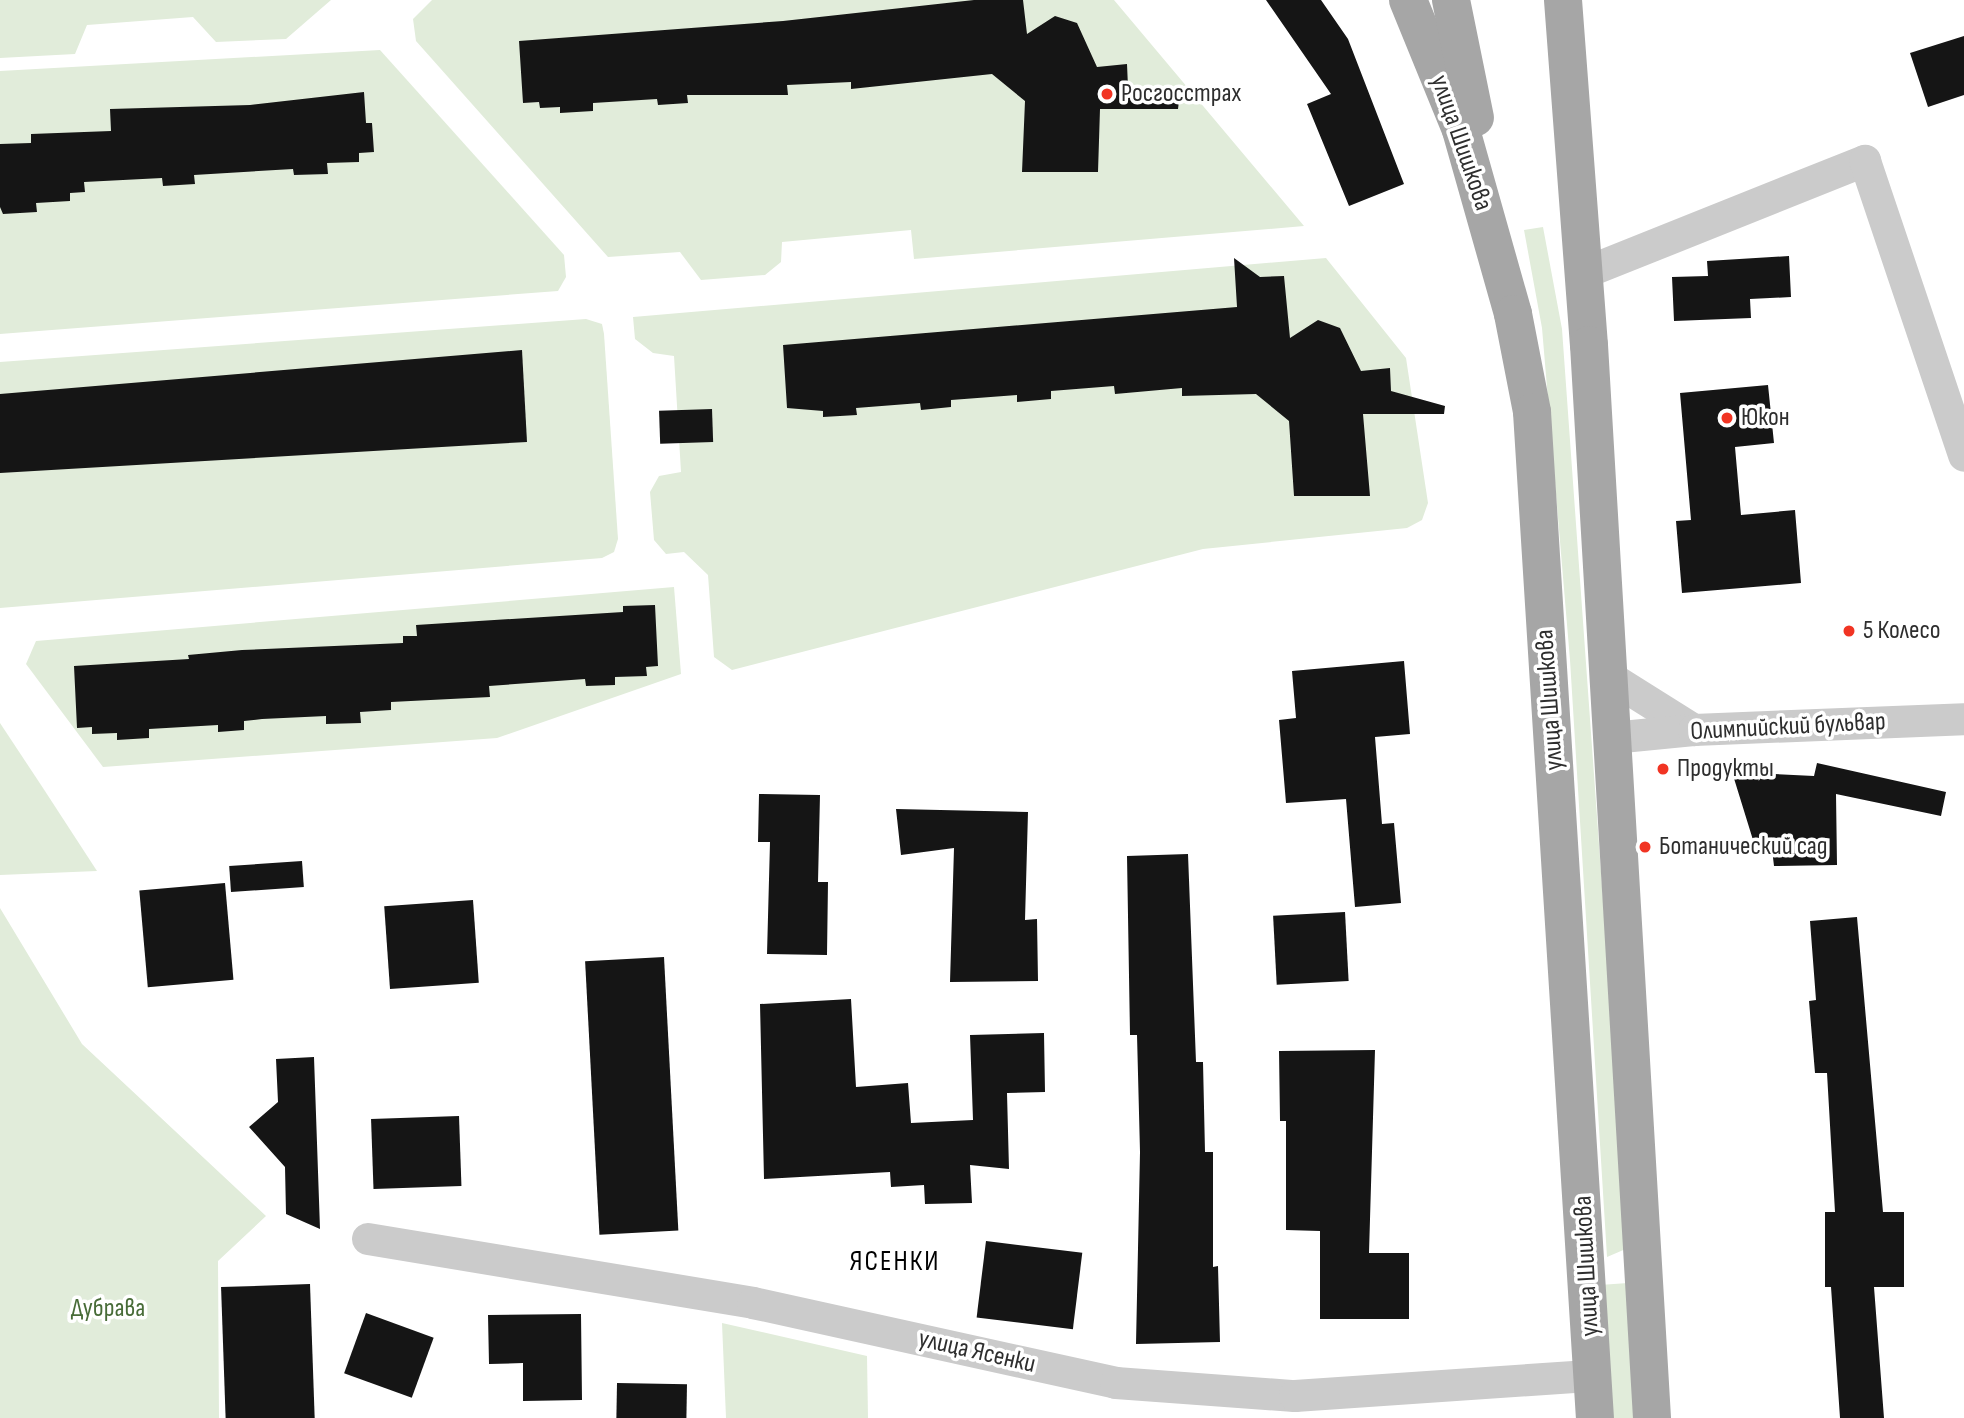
<!DOCTYPE html>
<meta charset="utf-8">
<style>
body{margin:0}
#map{position:relative;width:1964px;height:1418px;overflow:hidden;background:#fff;font-family:"Sofia Sans Condensed",sans-serif}
div>[style]{position:absolute}
.green>*{inset:0;background:#e1ecda;transform-origin:0 0}
.building>*{inset:0;background:#151515;transform-origin:0 0}
.minor>*{height:32px;margin:-16px;padding:0 16px;transform-origin:16px;border-radius:16px;background:#cbcbcb}
.primary>*{height:38px;margin:-19px;padding:0 19px;transform-origin:19px;border-radius:19px;background:#a6a6a6}
.dots>*{width:19px;height:19px;translate:-50% -50%;box-sizing:border-box;border:4px solid #fff;border-radius:50%}
span{translate:-50% -50%;white-space:nowrap;text-align:center;line-height:1.15;-webkit-text-stroke:7px #fff;paint-order:stroke}
.poi-label{font-size:26px;color:#2e2e2e}
.left{translate:0 -50%;text-align:left}
.street-label{font-size:26px;color:#2e2e2e}
.park-label{font-size:26px;color:#486c38}
.neighbourhood-label{font-size:28px;color:#000;letter-spacing:2px}
</style>
<div id="map">
<div class="green">
<i style="clip-path:polygon(0 0,331px 0,286px 39px,216px 42px,193px 17px,87px 25px,75px 54px,0 58px)"></i>
<i style="clip-path:polygon(432px 0,1114px 0,1304px 226px,914px 259px,911px 230px,782px 242px,781px 262px,765px 275px,701px 280px,680px 252px,608px 257px,416px 41px,413px 19px)"></i>
<i style="clip-path:polygon(380px 50px,564px 255px,566px 277px,558px 291px,0 334px,0 71px)"></i>
<i style="clip-path:polygon(1543px 227px,1562px 329px,1628px 1248px,1607px 1257px,1570px 660px,1542px 328px,1524px 230px)"></i>
<i style="clip-path:polygon(1326px 258px,1406px 358px,1428px 503px,1422px 520px,1407px 528px,1203px 549px,732px 670px,714px 657px,708px 575px,684px 552px,666px 554px,654px 540px,650px 492px,659px 476px,681px 472px,674px 356px,653px 353px,635px 339px,633px 317px)"></i>
<i style="clip-path:polygon(586px 319px,602px 324px,604px 334px,618px 539px,614px 552px,602px 558px,0 608px,0 362px)"></i>
<i style="clip-path:polygon(674px 587px,681px 674px,497px 738px,103px 767px,26px 664px,36px 641px)"></i>
<i style="clip-path:polygon(0 723px,43px 788px,97px 871px,0 875px)"></i>
<i style="clip-path:polygon(0 908px,82px 1044px,266px 1216px,218px 1261px,219px 1418px,0 1418px)"></i>
<i style="left:1642px;top:1282px;width:136px;height:53px;rotate:86deg"></i>
<i style="clip-path:polygon(722px 1323px,867px 1356px,868px 1418px,726px 1418px)"></i>
</div>
<div class="building">
<i style="clip-path:polygon(974px 0,1023px 0,1027px 34px,1055px 16px,1077px 23px,1097px 67px,1127px 64px,1128px 87px,1179px 101px,1178px 109px,1100px 109px,1098px 172px,1022px 172px,1025px 101px,992px 74px,851px 89px,851px 82px,787px 85px,788px 95px,687px 95px,688px 103px,658px 105px,657px 99px,593px 103px,593px 111px,560px 113px,560px 107px,540px 108px,539px 102px,523px 103px,519px 41px,783px 21px)"></i>
<i style="clip-path:polygon(1266px 0,1321px 0,1348px 39px,1404px 184px,1349px 206px,1307px 104px,1331px 94px)"></i>
<i style="clip-path:polygon(1964px 36px,1964px 95px,1928px 107px,1910px 53px)"></i>
<i style="clip-path:polygon(364px 92px,366px 123px,372px 123px,374px 152px,359px 153px,359px 162px,327px 163px,328px 174px,294px 175px,293px 169px,194px 175px,195px 184px,163px 186px,162px 178px,84px 182px,85px 192px,70px 193px,70px 201px,36px 203px,37px 212px,3px 214px,0 207px,0 144px,31px 143px,31px 134px,111px 131px,110px 109px,250px 105px)"></i>
<i style="clip-path:polygon(1789px 256px,1791px 297px,1750px 299px,1751px 318px,1674px 321px,1672px 277px,1708px 276px,1707px 261px)"></i>
<i style="clip-path:polygon(1234px 258px,1260px 277px,1284px 276px,1290px 338px,1318px 320px,1340px 328px,1361px 371px,1390px 368px,1391px 391px,1445px 406px,1444px 414px,1363px 414px,1370px 496px,1294px 496px,1289px 421px,1256px 394px,1182px 396px,1182px 388px,1115px 394px,1114px 386px,1051px 391px,1051px 399px,1017px 402px,1017px 395px,951px 400px,951px 407px,921px 410px,920px 403px,856px 408px,857px 415px,823px 417px,823px 411px,787px 408px,783px 345px,1237px 307px)"></i>
<i style="clip-path:polygon(522px 350px,527px 442px,0 473px,0 394px)"></i>
<i style="clip-path:polygon(1768px 385px,1774px 443px,1735px 447px,1741px 515px,1795px 510px,1801px 583px,1682px 593px,1676px 521px,1691px 520px,1680px 393px)"></i>
<i style="left:712px;top:409px;width:33px;height:53px;rotate:88deg"></i>
<i style="clip-path:polygon(655px 605px,658px 666px,646px 667px,647px 676px,615px 677px,615px 685px,586px 686px,585px 679px,489px 686px,490px 697px,391px 702px,391px 710px,360px 712px,361px 723px,326px 724px,326px 716px,262px 719px,244px 721px,244px 730px,218px 732px,218px 725px,149px 729px,149px 738px,117px 740px,117px 733px,92px 734px,92px 727px,77px 728px,74px 666px,189px 659px,188px 655px,242px 650px,403px 643px,403px 636px,417px 636px,416px 625px,623px 612px,623px 606px)"></i>
<i style="clip-path:polygon(1404px 661px,1410px 734px,1375px 737px,1382px 824px,1394px 823px,1401px 903px,1355px 907px,1346px 799px,1286px 803px,1279px 720px,1296px 718px,1292px 671px)"></i>
<i style="clip-path:polygon(1817px 763px,1946px 792px,1941px 816px,1836px 794px,1837px 865px,1774px 866px,1771px 841px,1753px 840px,1732px 772px,1814px 776px)"></i>
<i style="clip-path:polygon(759px 794px,820px 795px,818px 882px,828px 882px,827px 955px,767px 954px,770px 842px,758px 842px)"></i>
<i style="clip-path:polygon(896px 809px,1028px 812px,1025px 920px,1037px 919px,1038px 981px,950px 982px,954px 848px,901px 855px)"></i>
<i style="clip-path:polygon(1188px 854px,1196px 1062px,1203px 1062px,1205px 1152px,1213px 1152px,1213px 1267px,1218px 1266px,1220px 1342px,1136px 1344px,1140px 1152px,1137px 1035px,1130px 1035px,1127px 856px)"></i>
<i style="left:302px;top:861px;width:26px;height:73px;rotate:86deg"></i>
<i style="left:225px;top:883px;width:97px;height:86px;rotate:85deg"></i>
<i style="left:473px;top:900px;width:83px;height:89px;rotate:86deg"></i>
<i style="left:1345px;top:912px;width:69px;height:72px;rotate:87deg"></i>
<i style="clip-path:polygon(1857px 917px,1883px 1212px,1904px 1212px,1904px 1287px,1874px 1287px,1884px 1418px,1840px 1418px,1831px 1287px,1825px 1287px,1825px 1212px,1835px 1212px,1827px 1073px,1815px 1073px,1809px 1001px,1816px 1000px,1810px 921px)"></i>
<i style="left:664px;top:957px;width:274px;height:79px;rotate:87deg"></i>
<i style="clip-path:polygon(851px 999px,856px 1087px,908px 1083px,911px 1123px,973px 1120px,970px 1035px,1044px 1033px,1045px 1092px,1007px 1093px,1009px 1169px,970px 1165px,972px 1203px,925px 1204px,924px 1185px,891px 1187px,890px 1172px,764px 1179px,760px 1004px)"></i>
<i style="clip-path:polygon(1375px 1050px,1369px 1253px,1409px 1253px,1409px 1319px,1320px 1319px,1320px 1231px,1286px 1230px,1286px 1121px,1280px 1121px,1279px 1051px)"></i>
<i style="clip-path:polygon(314px 1057px,320px 1229px,286px 1214px,285px 1167px,249px 1127px,278px 1102px,276px 1059px)"></i>
<i style="left:459px;top:1116px;width:70px;height:88px;rotate:88deg"></i>
<i style="left:986px;top:1241px;width:97px;height:77px;rotate:7deg"></i>
<i style="left:310px;top:1284px;width:134px;height:89px;rotate:88deg"></i>
<i style="left:366px;top:1313px;width:72px;height:64px;rotate:20deg"></i>
<i style="clip-path:polygon(581px 1314px,582px 1400px,523px 1401px,523px 1363px,489px 1364px,488px 1315px)"></i>
<i style="left:617px;top:1383px;width:70px;height:35px;rotate:1deg"></i>
</div>
<div class="minor">
<i style="left:1582px;top:274px;width:305px;rotate:-21.8deg"></i>
<i style="left:1865px;top:161px;width:311px;rotate:71.4deg"></i>
<i style="left:1608px;top:676px;width:102px;rotate:32.1deg"></i>
<i style="left:1612px;top:738px;width:82px;rotate:-5.6deg"></i>
<i style="left:1694px;top:730px;width:270px;rotate:-2.3deg"></i>
<i style="left:368px;top:1239px;width:390px;rotate:9.4deg"></i>
<i style="left:753px;top:1303px;width:372px;rotate:12.4deg"></i>
<i style="left:1116px;top:1383px;width:179px;rotate:4.2deg"></i>
<i style="left:1295px;top:1396px;width:298px;rotate:-3.9deg"></i>
</div>
<div class="primary">
<i style="left:1408px;top:0;width:140px;rotate:67.8deg"></i>
<i style="left:1461px;top:130px;width:191px;rotate:74.2deg"></i>
<i style="left:1513px;top:314px;width:100px;rotate:79deg"></i>
<i style="left:1532px;top:412px;width:1008px;rotate:86.42deg"></i>
<i style="left:1451px;top:0;width:120px;rotate:78.5deg"></i>
<i style="left:1563px;top:0;width:346px;rotate:85.7deg"></i>
<i style="left:1589px;top:345px;width:1075px;rotate:86.64deg"></i>
</div>
<div class="dots">
<i style="left:1107px;top:94px;background:#f13423"></i>
<i style="left:1727px;top:418px;background:#f13423"></i>
<i style="left:1849px;top:631px;background:#f13423"></i>
<i style="left:1663px;top:769px;background:#f13423"></i>
<i style="left:1645px;top:847px;background:#f13423"></i>
</div>
<div class="poi-label">
<span class="left" style="left:1121px;top:94px">Росгосстрах</span>
<span class="left" style="left:1741px;top:418px">Юкон</span>
<span class="left" style="left:1863px;top:631px">5 Колесо</span>
<span class="left" style="left:1677px;top:769px">Продукты</span>
<span class="left" style="left:1659px;top:847px">Ботанический сад</span>
</div>
<div class="street-label">
<span style="left:1461px;top:143px;rotate:71deg">улица Шишкова</span>
<span style="left:1550px;top:700px;rotate:-94deg">улица Шишкова</span>
<span style="left:1788px;top:727px;rotate:-3deg">Олимпийский бульвар</span>
<span style="left:1587px;top:1266px;rotate:-93deg">улица Шишкова</span>
<span style="left:977px;top:1352px;rotate:13deg">улица Ясенки</span>
</div>
<div class="park-label">
<span style="left:108px;top:1309px">Дубрава</span>
</div>
<div class="neighbourhood-label">
<span style="left:895px;top:1262px">ЯСЕНКИ</span>
</div>
</div>
